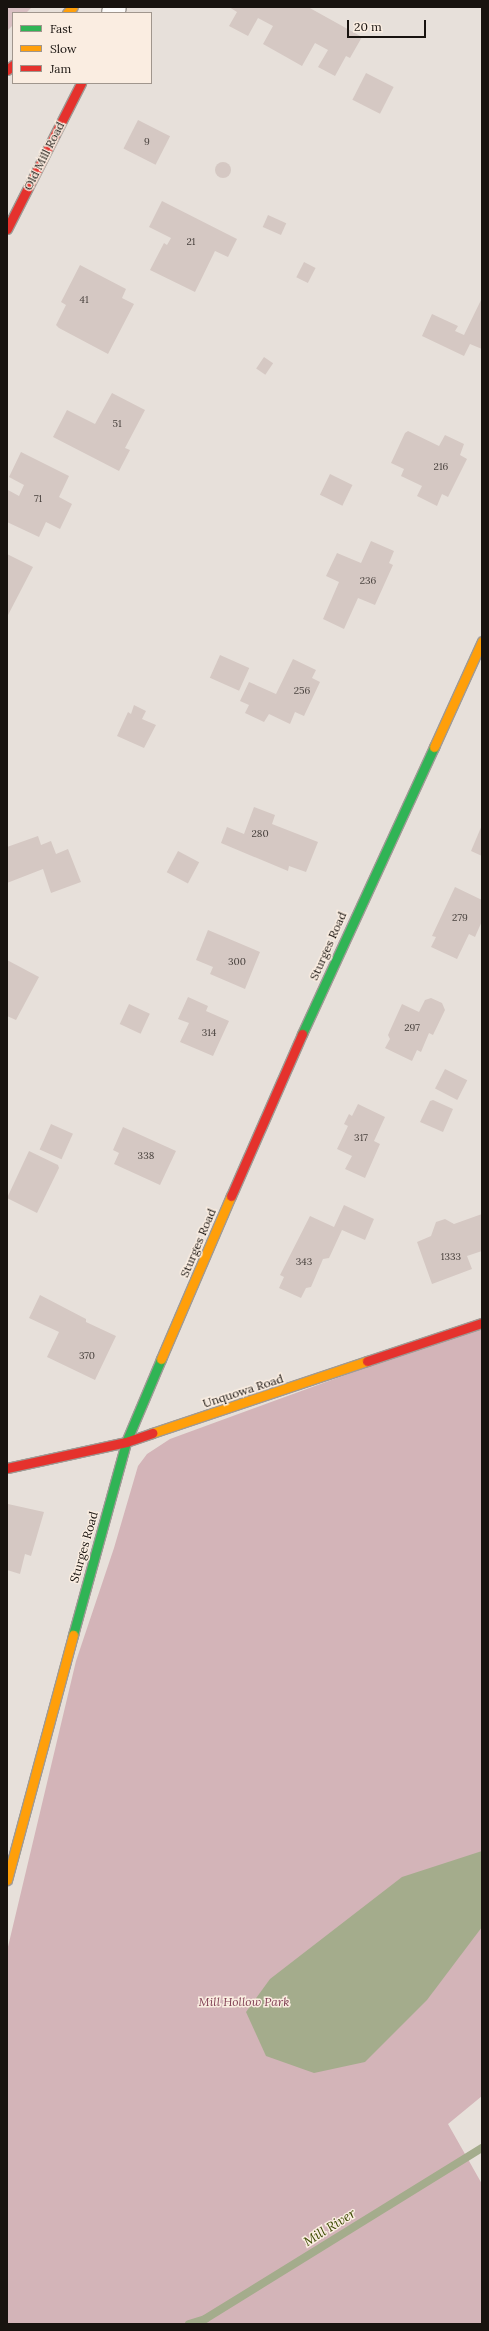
<!DOCTYPE html>
<style>
body{margin:0}
#map{position:relative;width:489px;height:2331px;overflow:hidden;background:#e7e0da;font-family:Lora,serif}
div>[style]{position:absolute}
.green>*{inset:0;background:#d9c0c3}
.forest>*{inset:0;background:#d3b4b8}
.water>*{inset:0;background:#a4ac8c}
.stream>*{height:8px;margin:-4px;padding:0 4px;transform-origin:4px;border-radius:4px;background:#a4ac8c}
.building>*{inset:0;background:#d5c8c3;transform-origin:0 0}
.round{border-radius:50%}
.roads{filter:drop-shadow(1px 0 #9f9a95) drop-shadow(-1px 0 #9f9a95) drop-shadow(0 1px #9f9a95) drop-shadow(0 -1px #9f9a95)}
.street>*{height:22px;margin:-11px;padding:0 11px;transform-origin:11px;border-radius:11px;background:#fbfaf9}
.fast>*{height:9px;margin:-4.5px;padding:0 4.5px;transform-origin:4.5px;border-radius:4.5px;background:#30b455}
.slow>*{height:9px;margin:-4.5px;padding:0 4.5px;transform-origin:4.5px;border-radius:4.5px;background:#ff9f0a}
.jam>*{height:9px;margin:-4.5px;padding:0 4.5px;transform-origin:4.5px;border-radius:4.5px;background:#e5322d}
span{translate:-50% -50%;white-space:nowrap;text-align:center;line-height:1.15;-webkit-text-stroke:3px #faede1;paint-order:stroke}
.number-label{font-size:10px;color:#48413d}
.number-label span{-webkit-text-stroke-width:0}
.street-label{font-size:12px;color:#18130f}
.park-label{font-size:12px;color:#803f53;font-style:italic}
.water-label{font-size:13px;color:#3b4900;font-style:italic}
.frame{position:absolute;inset:0;border:8px solid #18130f;pointer-events:none}
.legend{position:absolute;left:12px;top:12px;width:140px;height:72px;box-sizing:border-box;background:#faede1;border:1px solid #a0968d;margin:0;padding:5px 7px;list-style:none;font-size:12px;color:#18130f}
.legend li{display:flex;align-items:center;gap:8px;height:20px}
.legend b{width:20px;border:1px solid #a0968d}
.scale{position:absolute;left:347px;top:20px;width:79px;height:18px;box-sizing:border-box;border:2px solid #18130f;border-top:0;padding-left:5px;font-size:12px;line-height:14px;white-space:nowrap;color:#18130f;-webkit-text-stroke:3px #faede1;paint-order:stroke}
</style>
<div id="map">
<div class="green">
<i style="clip-path:polygon(7px 7px,32px 7px,26px 13px,13px 13px,13px 25px,7px 31px)"></i>
</div>
<div class="forest">
<i style="clip-path:polygon(482px 1325px,482px 2096px,448px 2124px,482px 2184px,482px 2324px,7px 2324px,7px 1951px,76px 1661px,114px 1548px,138px 1466px,147px 1454px,170px 1439px)"></i>
</div>
<div class="water">
<i style="clip-path:polygon(482px 1851px,482px 1927px,427px 2000px,365px 2062px,314px 2073px,266px 2056px,246px 2012px,270px 1979px,402px 1877px)"></i>
</div>
<div class="stream">
<i style="left:189px;top:2324px;width:17px;rotate:-17deg"></i>
<i style="left:205px;top:2319px;width:326px;rotate:-31.7deg"></i>
</div>
<div class="building">
<i style="clip-path:polygon(229px 7px,308px 7px,362px 37px,350px 58px,346px 56px,335px 76px,318px 67px,328px 50px,315px 43px,302px 66px,263px 44px,273px 26px,258px 18px,248px 36px,229px 26px,237px 12px)"></i>
<i style="left:366px;top:73px;width:31px;height:30px;rotate:27deg"></i>
<i style="left:138px;top:120px;width:36px;height:32px;rotate:27deg"></i>
<i class="round" style="left:215px;top:162px;width:16px;height:16px"></i>
<i style="clip-path:polygon(162px 201px,237px 239px,228px 257px,215px 251px,195px 292px,150px 270px,164px 243px,167px 245px,171px 238px,149px 227px)"></i>
<i style="left:268px;top:215px;width:20px;height:13px;rotate:24deg"></i>
<i style="left:304px;top:262px;width:13px;height:17px;rotate:27deg"></i>
<i style="clip-path:polygon(80px 265px,126px 289px,122px 298px,134px 304px,108px 354px,59px 328px,56px 325px,66px 305px,61px 302px)"></i>
<i style="clip-path:polygon(481px 300px,482px 349px,470px 344px,464px 356px,422px 336px,432px 314px,458px 326px,455px 331px,464px 335px)"></i>
<i style="left:264px;top:357px;width:11px;height:14px;rotate:34deg"></i>
<i style="clip-path:polygon(112px 393px,145px 410px,125px 448px,130px 450px,119px 471px,53px 437px,67px 410px,95px 424px)"></i>
<i style="clip-path:polygon(408px 431px,439px 446px,445px 435px,464px 444px,460px 455px,467px 459px,448px 497px,442px 494px,437px 506px,417px 496px,422px 486px,401px 476px,404px 469px,391px 463px,405px 433px)"></i>
<i style="clip-path:polygon(21px 452px,69px 476px,59px 497px,72px 504px,60px 529px,46px 522px,39px 537px,7px 522px,7px 492px,8px 490px,19px 496px,24px 485px,9px 477px)"></i>
<i style="left:330px;top:474px;width:25px;height:23px;rotate:26deg"></i>
<i style="clip-path:polygon(371px 541px,394px 551px,389px 563px,393px 565px,375px 605px,358px 598px,344px 629px,323px 619px,339px 582px,326px 576px,337px 553px,361px 563px)"></i>
<i style="clip-path:polygon(7px 554px,33px 567px,7px 617px)"></i>
<i style="left:220px;top:655px;width:32px;height:25px;rotate:24deg"></i>
<i style="clip-path:polygon(293px 659px,316px 670px,312px 678px,320px 682px,304px 716px,295px 712px,290px 724px,269px 714px,264px 722px,245px 713px,249px 705px,240px 701px,249px 682px,276px 694px)"></i>
<i style="clip-path:polygon(134px 705px,146px 711px,142px 719px,156px 725px,144px 748px,117px 736px,128px 712px,131px 714px)"></i>
<i style="clip-path:polygon(254px 807px,275px 815px,272px 824px,318px 842px,306px 872px,289px 866px,288px 871px,221px 843px,227px 827px,244px 834px)"></i>
<i style="clip-path:polygon(482px 825px,482px 856px,471px 851px)"></i>
<i style="clip-path:polygon(38px 836px,41px 845px,51px 841px,56px 854px,68px 849px,81px 882px,51px 893px,43px 869px,7px 883px,7px 847px)"></i>
<i style="left:178px;top:851px;width:24px;height:24px;rotate:28deg"></i>
<i style="clip-path:polygon(455px 887px,482px 900px,482px 921px,475px 937px,469px 934px,457px 959px,431px 947px,436px 937px,432px 936px)"></i>
<i style="clip-path:polygon(208px 930px,260px 952px,245px 989px,210px 974px,213px 967px,196px 960px)"></i>
<i style="clip-path:polygon(7px 960px,39px 977px,16px 1020px,7px 1016px)"></i>
<i style="clip-path:polygon(188px 997px,208px 1006px,206px 1011px,229px 1021px,213px 1056px,180px 1042px,189px 1023px,178px 1019px)"></i>
<i style="clip-path:polygon(431px 998px,442px 1003px,445px 1010px,433px 1035px,429px 1033px,421px 1052px,417px 1050px,412px 1061px,385px 1048px,390px 1039px,388px 1035px,402px 1004px,419px 1012px,425px 1000px)"></i>
<i style="left:129px;top:1004px;width:23px;height:22px;rotate:25deg"></i>
<i style="left:445px;top:1069px;width:25px;height:22px;rotate:27deg"></i>
<i style="clip-path:polygon(433px 1100px,453px 1109px,443px 1132px,420px 1122px,430px 1101px)"></i>
<i style="clip-path:polygon(358px 1104px,385px 1117px,374px 1141px,380px 1144px,365px 1178px,345px 1169px,352px 1156px,337px 1149px,348px 1126px,344px 1124px,349px 1114px,352px 1116px)"></i>
<i style="left:51px;top:1124px;width:24px;height:28px;rotate:24deg"></i>
<i style="clip-path:polygon(123px 1127px,176px 1151px,160px 1185px,114px 1164px,119px 1153px,113px 1150px)"></i>
<i style="clip-path:polygon(29px 1151px,58px 1165px,59px 1168px,37px 1213px,7px 1198px)"></i>
<i style="clip-path:polygon(344px 1205px,374px 1219px,365px 1240px,342px 1230px,329px 1258px,323px 1259px,311px 1287px,306px 1288px,301px 1298px,279px 1288px,284px 1277px,280px 1275px,310px 1216px,334px 1227px)"></i>
<i style="clip-path:polygon(482px 1214px,482px 1251px,467px 1256px,472px 1269px,432px 1284px,417px 1242px,431px 1236px,436px 1222px,445px 1219px,454px 1224px)"></i>
<i style="clip-path:polygon(40px 1295px,86px 1319px,86px 1322px,116px 1336px,95px 1380px,47px 1357px,59px 1332px,29px 1318px)"></i>
<i style="clip-path:polygon(8px 1504px,44px 1512px,31px 1556px,25px 1554px,20px 1574px,7px 1570px)"></i>
</div>
<div class="roads">
<div class="street">
<i style="left:113px;top:13px;width:6px;rotate:-72deg"></i>
</div>
<div class="fast">
<i style="left:302px;top:1034px;width:316px;rotate:-65.3deg"></i>
<i style="left:73px;top:1635px;width:200px;rotate:-74.6deg"></i>
<i style="left:126px;top:1442px;width:90px;rotate:-67.1deg"></i>
</div>
<div class="slow">
<i style="left:67px;top:13px;width:8px;rotate:-45deg"></i>
<i style="left:434px;top:747px;width:116px;rotate:-65.6deg"></i>
<i style="left:161px;top:1359px;width:177px;rotate:-66.8deg"></i>
<i style="left:152px;top:1433px;width:227px;rotate:-18.5deg"></i>
<i style="left:7px;top:1880px;width:254px;rotate:-74.9deg"></i>
</div>
<div class="jam">
<i style="left:7px;top:70px;width:8px;rotate:-40deg"></i>
<i style="left:7px;top:229px;width:164px;rotate:-63.1deg"></i>
<i style="left:231px;top:1196px;width:177px;rotate:-66.3deg"></i>
<i style="left:367px;top:1361px;width:121px;rotate:-18.3deg"></i>
<i style="left:7px;top:1468px;width:122px;rotate:-12.3deg"></i>
<i style="left:126px;top:1442px;width:28px;rotate:-19deg"></i>
</div>
</div>
<div class="number-label">
<span style="left:147px;top:142px">9</span>
<span style="left:191px;top:242px">21</span>
<span style="left:84px;top:300px">41</span>
<span style="left:117px;top:424px">51</span>
<span style="left:441px;top:467px">216</span>
<span style="left:38px;top:499px">71</span>
<span style="left:368px;top:581px">236</span>
<span style="left:302px;top:691px">256</span>
<span style="left:260px;top:834px">280</span>
<span style="left:460px;top:918px">279</span>
<span style="left:237px;top:962px">300</span>
<span style="left:412px;top:1028px">297</span>
<span style="left:209px;top:1033px">314</span>
<span style="left:361px;top:1138px">317</span>
<span style="left:146px;top:1156px">338</span>
<span style="left:451px;top:1257px">1333</span>
<span style="left:304px;top:1262px">343</span>
<span style="left:87px;top:1356px">370</span>
</div>
<div class="street-label">
<span style="left:44px;top:156px;rotate:-63deg">Old Mill Road</span>
<span style="left:328px;top:946px;rotate:-66deg">Sturges Road</span>
<span style="left:198px;top:1243px;rotate:-67deg">Sturges Road</span>
<span style="left:243px;top:1391px;rotate:-18deg">Unquowa Road</span>
<span style="left:84px;top:1547px;rotate:-74deg">Sturges Road</span>
</div>
<div class="park-label">
<span style="left:244px;top:2002px">Mill Hollow Park</span>
</div>
<div class="water-label">
<span style="left:330px;top:2228px;rotate:-32deg">Mill River</span>
</div>
<div class="frame"></div>
<ul class="legend">
<li><b style="height:5px;background:#30b455"></b>Fast</li>
<li><b style="height:5px;background:#ff9f0a"></b>Slow</li>
<li><b style="height:5px;background:#e5322d"></b>Jam</li>
</ul>
<div class="scale">20 m</div>
</div>
